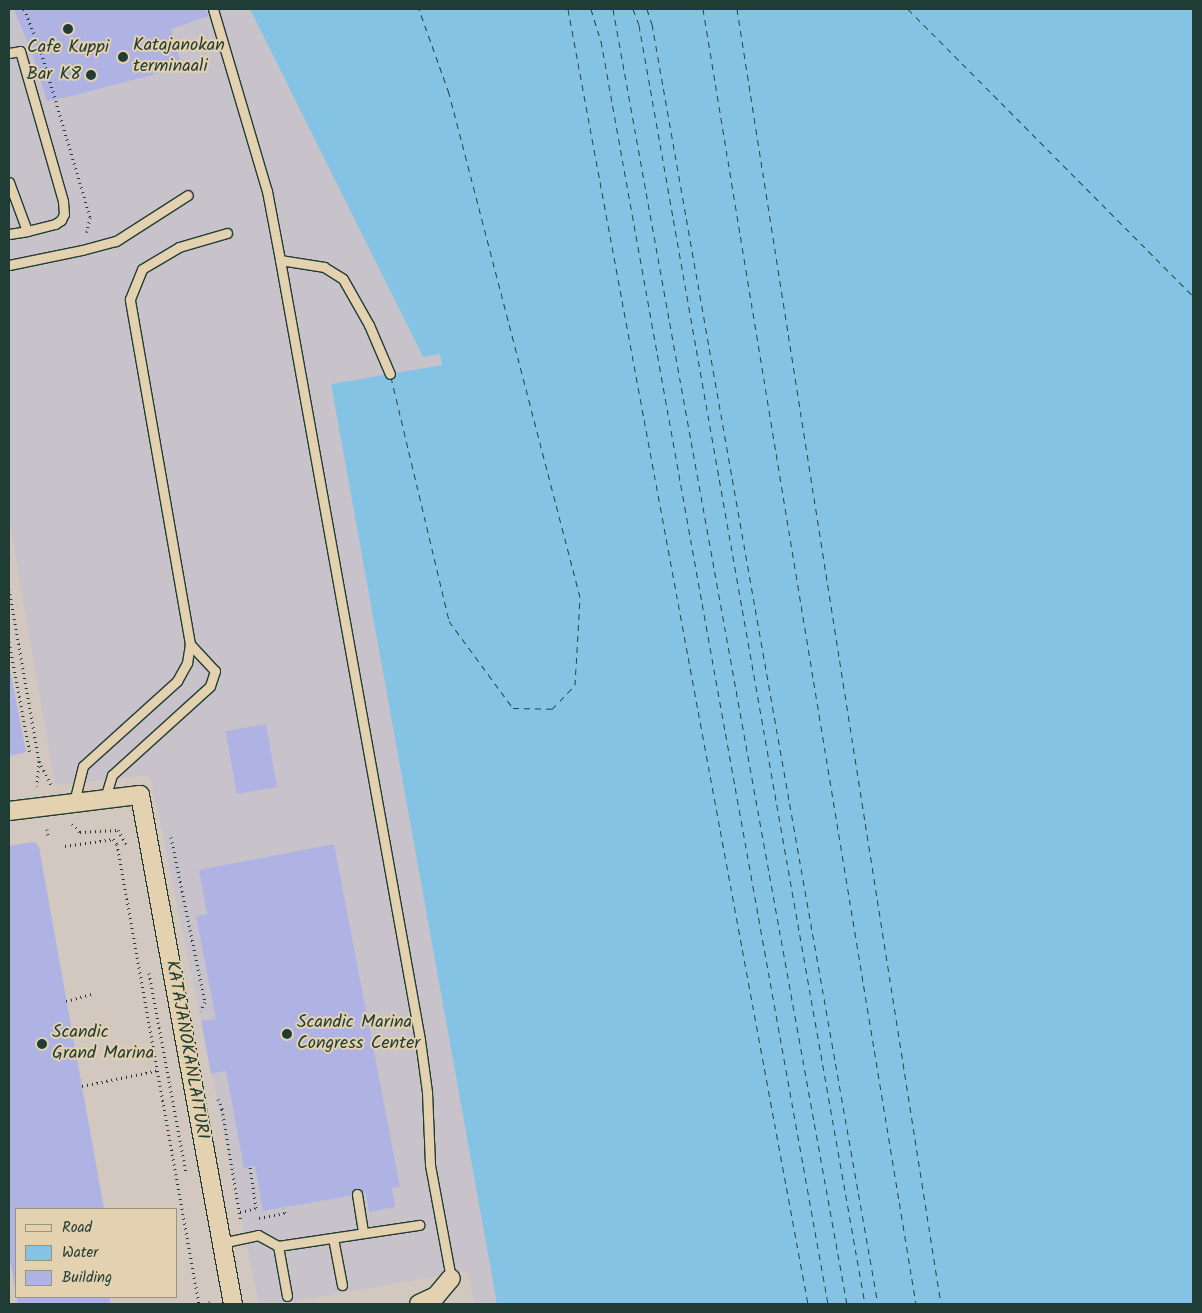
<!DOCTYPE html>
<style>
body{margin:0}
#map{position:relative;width:1202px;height:1313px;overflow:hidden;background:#d3c8bf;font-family:Kalam,sans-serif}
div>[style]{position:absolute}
.built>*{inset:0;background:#c8c2ca}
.water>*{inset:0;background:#85c3e5}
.ferry>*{height:1px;margin-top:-0.5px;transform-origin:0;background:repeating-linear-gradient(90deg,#24443d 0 6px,transparent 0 11px)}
.building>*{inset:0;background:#aeb3e4;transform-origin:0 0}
.path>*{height:3px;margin-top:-1.5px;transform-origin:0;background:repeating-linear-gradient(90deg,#1f3d34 0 1px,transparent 0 5px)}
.roads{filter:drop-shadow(1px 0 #1f3d34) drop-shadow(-1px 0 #1f3d34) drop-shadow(0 1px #1f3d34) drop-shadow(0 -1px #1f3d34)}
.service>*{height:9px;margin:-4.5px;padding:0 4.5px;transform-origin:4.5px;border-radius:4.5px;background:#e3d1af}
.minor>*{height:18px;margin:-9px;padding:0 9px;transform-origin:9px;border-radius:9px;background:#e3d1af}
.dots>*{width:14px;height:14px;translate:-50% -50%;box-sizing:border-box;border:2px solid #e3d1af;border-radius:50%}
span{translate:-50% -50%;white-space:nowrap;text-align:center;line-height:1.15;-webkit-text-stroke:4px #e3d1af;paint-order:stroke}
.poi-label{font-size:18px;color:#1f3d34}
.left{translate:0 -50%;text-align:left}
.right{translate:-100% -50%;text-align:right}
.street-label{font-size:18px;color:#1f3d34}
.frame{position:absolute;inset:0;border:10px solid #1f3d34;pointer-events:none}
.legend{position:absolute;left:15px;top:1208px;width:162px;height:90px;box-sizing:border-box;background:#e3d1af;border:1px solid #95967e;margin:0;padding:6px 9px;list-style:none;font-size:15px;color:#1f3d34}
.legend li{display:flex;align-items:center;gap:10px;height:25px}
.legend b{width:25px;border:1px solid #95967e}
</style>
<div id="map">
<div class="built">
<i style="clip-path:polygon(9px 9px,250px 9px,423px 357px,440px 354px,442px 365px,331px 385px,497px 1304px,474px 1304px,468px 1271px,279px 1304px,259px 1304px,160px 821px,149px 775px,55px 785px,9px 519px)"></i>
</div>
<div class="water">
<i style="clip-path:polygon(250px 9px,1193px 9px,1193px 1304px,497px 1304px,331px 384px,442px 365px,440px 354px,423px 357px)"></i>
</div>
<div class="ferry">
<i style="left:568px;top:9px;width:1317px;rotate:79.5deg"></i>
<i style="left:591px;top:9px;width:34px;rotate:73deg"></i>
<i style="left:601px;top:41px;width:1283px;rotate:79.81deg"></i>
<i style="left:613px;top:9px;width:1316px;rotate:79.76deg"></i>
<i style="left:633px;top:9px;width:17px;rotate:69deg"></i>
<i style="left:639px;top:25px;width:1299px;rotate:79.98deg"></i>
<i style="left:647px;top:9px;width:16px;rotate:72deg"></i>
<i style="left:652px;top:24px;width:1300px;rotate:79.99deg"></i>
<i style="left:703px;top:9px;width:1312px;rotate:80.66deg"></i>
<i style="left:737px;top:9px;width:1311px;rotate:81.05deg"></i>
<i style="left:908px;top:9px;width:404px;rotate:45.2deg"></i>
<i style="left:391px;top:377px;width:251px;rotate:76.6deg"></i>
<i style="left:449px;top:621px;width:108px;rotate:53.7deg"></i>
<i style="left:513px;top:708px;width:39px;rotate:1deg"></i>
<i style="left:552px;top:709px;width:33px;rotate:-46deg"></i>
<i style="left:575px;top:685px;width:88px;rotate:-86.7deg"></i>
<i style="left:580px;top:597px;width:521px;rotate:-104.57deg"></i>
<i style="left:449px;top:93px;width:89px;rotate:-109.7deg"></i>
</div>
<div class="building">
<i style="clip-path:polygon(14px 9px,205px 9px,209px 16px,171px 29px,182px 67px,76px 95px,47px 101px,33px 56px)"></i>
<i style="clip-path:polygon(9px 664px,26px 752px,9px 756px)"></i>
<i style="left:266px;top:724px;width:64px;height:41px;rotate:80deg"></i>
<i style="clip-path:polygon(33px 842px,36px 843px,39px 847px,104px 1209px,16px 1209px,15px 1289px,9px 1252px,9px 846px)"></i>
<i style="clip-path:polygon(334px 844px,400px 1187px,392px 1188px,395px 1207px,369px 1212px,366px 1193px,263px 1211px,255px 1166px,244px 1168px,226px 1071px,211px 1074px,201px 1021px,216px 1019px,196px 916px,207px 914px,199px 870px)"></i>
<i style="left:17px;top:1297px;width:93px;height:7px"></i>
</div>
<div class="path">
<i style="left:24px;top:9px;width:42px;rotate:67.7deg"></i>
<i style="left:40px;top:48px;width:176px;rotate:73.5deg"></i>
<i style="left:90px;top:217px;width:14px;rotate:102deg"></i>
<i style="left:87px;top:231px;width:2px;rotate:153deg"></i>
<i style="left:9px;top:589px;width:175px;rotate:80.1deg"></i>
<i style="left:39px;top:761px;width:25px;rotate:95deg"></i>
<i style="left:9px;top:642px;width:114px;rotate:79.4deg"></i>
<i style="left:39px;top:761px;width:27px;rotate:63deg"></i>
<i style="left:72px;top:824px;width:11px;rotate:45deg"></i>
<i style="left:80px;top:832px;width:38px;rotate:-3deg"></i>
<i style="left:118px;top:830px;width:16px;rotate:60deg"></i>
<i style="left:47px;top:829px;width:8px;rotate:83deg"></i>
<i style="left:171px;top:837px;width:168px;rotate:78.4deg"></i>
<i style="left:205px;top:1002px;width:10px;rotate:114deg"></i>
<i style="left:65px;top:846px;width:49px;rotate:-8.3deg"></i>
<i style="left:113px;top:839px;width:6px;rotate:51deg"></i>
<i style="left:117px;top:844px;width:467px;rotate:79.9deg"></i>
<i style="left:149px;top:973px;width:203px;rotate:79.5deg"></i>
<i style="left:66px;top:1001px;width:27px;rotate:-15deg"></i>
<i style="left:82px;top:1086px;width:79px;rotate:-11.7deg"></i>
<i style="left:218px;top:1099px;width:11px;rotate:68deg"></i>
<i style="left:222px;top:1109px;width:115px;rotate:80.5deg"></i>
<i style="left:240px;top:1212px;width:16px;rotate:-14deg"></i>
<i style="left:256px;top:1208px;width:41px;rotate:-98.3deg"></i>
<i style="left:259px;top:1218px;width:26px;rotate:-11deg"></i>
<i style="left:285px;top:1213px;width:5px;rotate:-112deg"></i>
<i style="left:204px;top:1304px;width:9px;rotate:-18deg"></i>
</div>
<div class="roads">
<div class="service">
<i style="left:213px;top:9px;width:190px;rotate:73.5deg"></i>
<i style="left:267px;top:191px;width:70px;rotate:79.3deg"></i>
<i style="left:280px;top:260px;width:792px;rotate:79.82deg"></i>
<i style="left:420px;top:1040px;width:52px;rotate:82.3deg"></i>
<i style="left:427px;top:1092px;width:73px;rotate:87.6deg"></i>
<i style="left:430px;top:1165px;width:115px;rotate:79.5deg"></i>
<i style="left:9px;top:53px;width:11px;rotate:-10deg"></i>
<i style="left:20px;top:51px;width:156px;rotate:74deg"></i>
<i style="left:63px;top:201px;width:13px;rotate:86deg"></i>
<i style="left:64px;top:214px;width:7px;rotate:117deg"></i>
<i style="left:61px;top:220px;width:7px;rotate:146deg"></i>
<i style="left:55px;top:224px;width:29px;rotate:166deg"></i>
<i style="left:27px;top:231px;width:52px;rotate:-110.2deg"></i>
<i style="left:9px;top:234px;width:18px;rotate:-9deg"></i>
<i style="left:280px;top:260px;width:45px;rotate:9deg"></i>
<i style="left:324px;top:267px;width:22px;rotate:32deg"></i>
<i style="left:343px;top:279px;width:53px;rotate:60.5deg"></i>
<i style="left:369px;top:325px;width:53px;rotate:66.8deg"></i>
<i style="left:9px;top:265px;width:75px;rotate:-11.6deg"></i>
<i style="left:82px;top:250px;width:35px;rotate:-15deg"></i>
<i style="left:116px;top:241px;width:85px;rotate:-32.6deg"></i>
<i style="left:105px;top:798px;width:24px;rotate:-73deg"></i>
<i style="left:112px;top:775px;width:132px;rotate:-42.2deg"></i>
<i style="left:210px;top:686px;width:16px;rotate:-72deg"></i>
<i style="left:215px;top:671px;width:37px;rotate:-133deg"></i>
<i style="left:74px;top:802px;width:37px;rotate:-76deg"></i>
<i style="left:83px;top:766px;width:127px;rotate:-42.1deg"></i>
<i style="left:177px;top:681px;width:21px;rotate:-61deg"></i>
<i style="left:187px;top:663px;width:19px;rotate:-81deg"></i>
<i style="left:190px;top:644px;width:350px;rotate:-99.9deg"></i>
<i style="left:130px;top:299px;width:32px;rotate:-68deg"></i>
<i style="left:142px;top:269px;width:43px;rotate:-30.7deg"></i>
<i style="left:179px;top:247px;width:50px;rotate:-16.3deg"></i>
<i style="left:357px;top:1194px;width:39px;rotate:81deg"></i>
<i style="left:333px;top:1238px;width:48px;rotate:79.2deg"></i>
<i style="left:221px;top:1243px;width:38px;rotate:-12deg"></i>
<i style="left:258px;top:1235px;width:23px;rotate:29deg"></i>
<i style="left:287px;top:1296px;width:51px;rotate:-100.2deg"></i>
<i style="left:278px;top:1246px;width:143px;rotate:-8.5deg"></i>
</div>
<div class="minor">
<i style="left:9px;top:811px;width:132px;rotate:-7deg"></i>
<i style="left:140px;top:795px;width:517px;rotate:79.65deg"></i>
<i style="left:419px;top:1304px;width:19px;rotate:-25deg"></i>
<i style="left:436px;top:1296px;width:23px;rotate:-50deg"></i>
</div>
</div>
<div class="dots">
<i style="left:68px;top:29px;background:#1f3d34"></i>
<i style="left:123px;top:57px;background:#1f3d34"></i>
<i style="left:91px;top:75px;background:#1f3d34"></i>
<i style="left:287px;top:1034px;background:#1f3d34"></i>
<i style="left:42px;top:1044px;background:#1f3d34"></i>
</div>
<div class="poi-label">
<span class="left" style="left:133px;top:57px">Katajanokan<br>terminaali</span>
<span style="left:68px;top:48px">Cafe Kuppi</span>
<span class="right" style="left:81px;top:75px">Bar K8</span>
<span class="left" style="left:297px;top:1034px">Scandic Marina<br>Congress Center</span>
<span class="left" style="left:52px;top:1044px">Scandic<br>Grand Marina</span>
</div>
<div class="street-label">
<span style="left:186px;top:1050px;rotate:80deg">KATAJANOKANLAITURI</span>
</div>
<div class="frame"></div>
<ul class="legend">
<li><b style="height:6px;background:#e3d1af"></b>Road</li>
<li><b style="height:14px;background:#85c3e5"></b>Water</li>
<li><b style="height:14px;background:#aeb3e4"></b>Building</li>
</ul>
</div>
